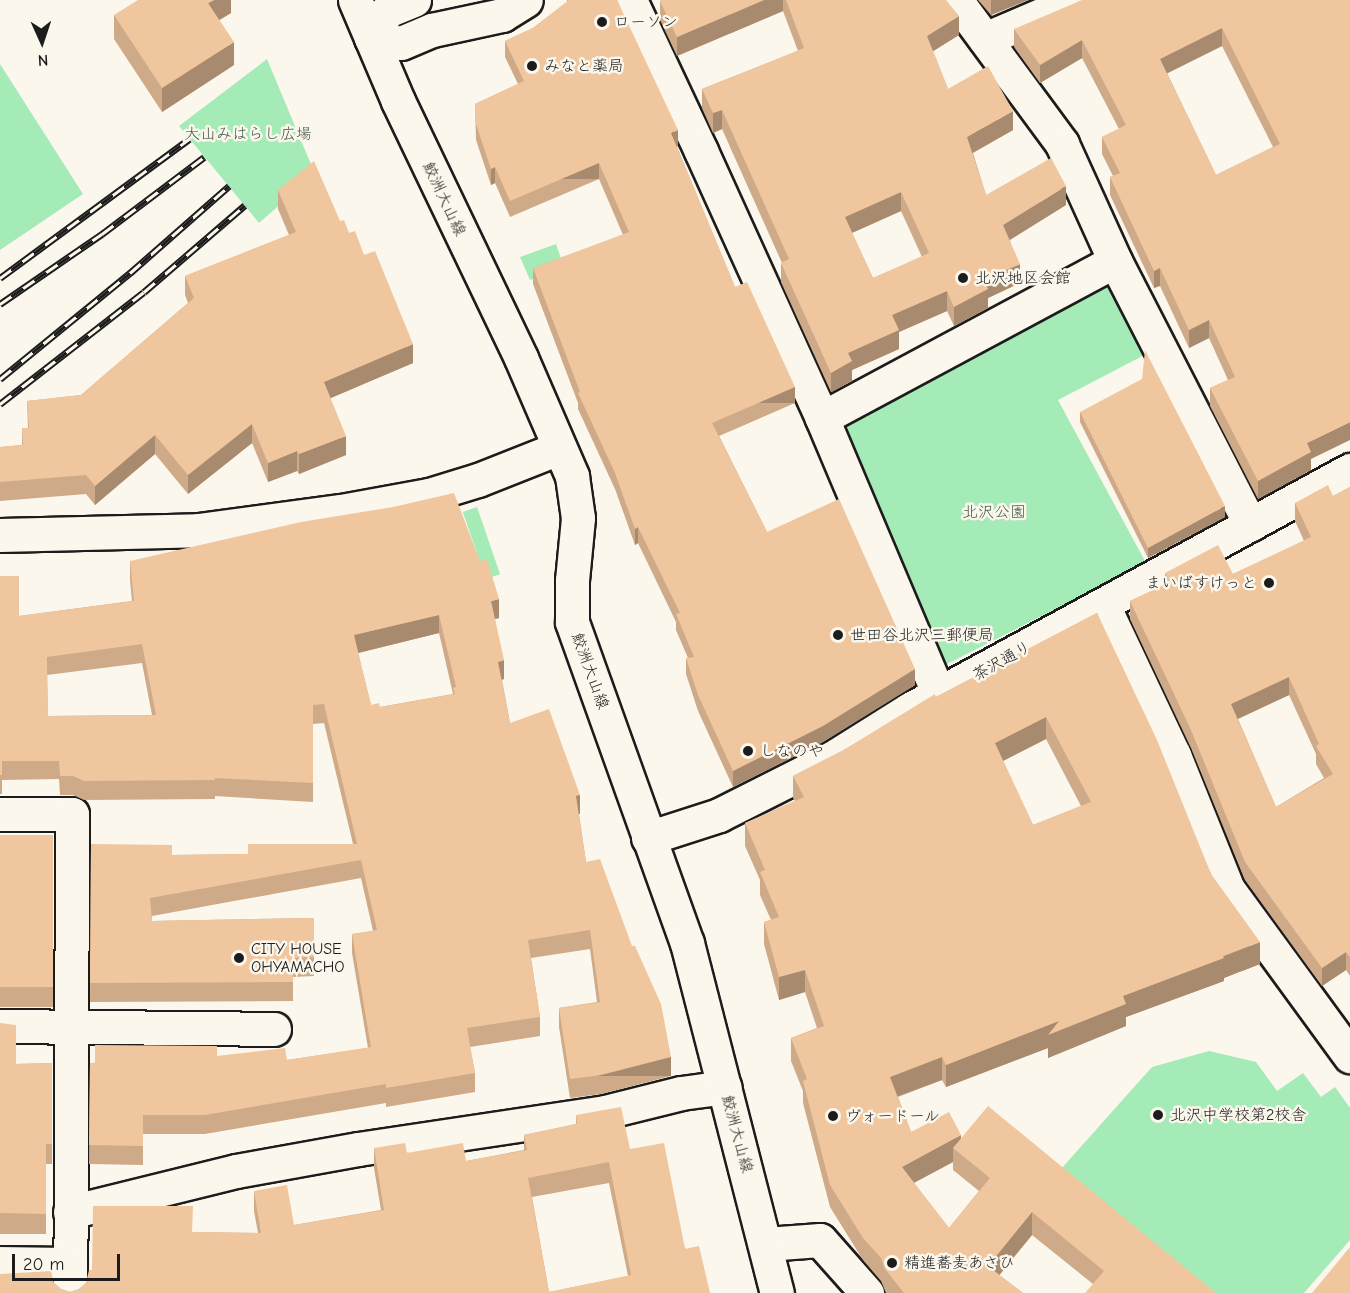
<!DOCTYPE html>
<meta charset="utf-8">
<style>
body{margin:0}
#map{position:relative;width:1350px;height:1293px;overflow:hidden;background:#fbf7ec;font-family:"Comic Neue","Klee One",sans-serif}
div>[style]{position:absolute}
.green>*{inset:0;background:#a5ebb7;transform-origin:0 0}
.roads{filter:drop-shadow(2px 0 #1c1c1c) drop-shadow(-2px 0 #1c1c1c) drop-shadow(0 2px #1c1c1c) drop-shadow(0 -2px #1c1c1c)}
.minor>*{height:33px;margin:-16.5px;padding:0 16.5px;transform-origin:16.5px;border-radius:16.5px;background:#fbf7ec}
.major>*{height:33px;margin:-16.5px;padding:0 16.5px;transform-origin:16.5px;border-radius:16.5px;background:#fbf7ec}
.rail>*{height:7px;margin-top:-3.5px;transform-origin:0;background:repeating-linear-gradient(90deg,#fbf7ec 0 14px,#1c1c1c 0 28px);box-sizing:border-box;border-block:2px solid #1c1c1c}
.wall>*{inset:0;background:#ceaa89;transform-origin:0 0}
.shaded-wall>*{inset:0;background:#a88b6f;transform-origin:0 0}
.building>*{inset:0;background:#f0c69f;transform-origin:0 0}
.dots>*{width:16px;height:16px;translate:-50% -50%;box-sizing:border-box;border:3px solid #fbf7ec;border-radius:50%}
span{translate:-50% -50%;white-space:nowrap;text-align:center;line-height:1.15;-webkit-text-stroke:5px #fbf7ec;paint-order:stroke}
.poi-label{font-size:16px;color:#1c1c1c}
.left{translate:0 -50%;text-align:left}
.right{translate:-100% -50%;text-align:right}
.park-label{font-size:16px;color:#455a4a}
.street-label{font-size:16px;color:#1c1c1c}
.north{position:absolute;left:12px;top:12px;width:60px;height:60px;-webkit-text-stroke:4px #fbf7ec;paint-order:stroke;rotate:177deg;font-size:16px;font-weight:700;line-height:24px;text-align:center;color:#1c1c1c}
.north::after{content:'';display:block;margin:auto;width:21px;height:27px;background:#1c1c1c;clip-path:polygon(50% 0,100% 100%,50% 72%,0 100%)}
.scale{position:absolute;left:12px;top:1254px;width:108px;height:27px;box-sizing:border-box;border:3px solid #1c1c1c;border-top:0;padding-left:8px;font-size:18px;line-height:21px;white-space:nowrap;color:#1c1c1c;-webkit-text-stroke:4px #fbf7ec;paint-order:stroke}
</style>
<div id="map">
<div class="green">
<i style="clip-path:polygon(267px 59px,315px 174px,259px 223px,179px 126px)"></i>
<i style="clip-path:polygon(0 64px,83px 194px,0 250px)"></i>
<i style="clip-path:polygon(556px 244px,565px 270px,530px 280px,520px 257px)"></i>
<i style="clip-path:polygon(1102px 283px,1116px 286px,1154px 350px,1058px 400px,1146px 563px,943px 666px,836px 435px,842px 420px)"></i>
<i style="left:477px;top:507px;width:71px;height:15px;rotate:71deg"></i>
<i style="clip-path:polygon(1209px 1051px,1256px 1062px,1277px 1091px,1303px 1073px,1321px 1097px,1335px 1087px,1350px 1108px,1350px 1240px,1304px 1293px,1210px 1293px,1061px 1169px,1152px 1067px)"></i>
</div>
<div class="roads">
<div class="minor">
<i style="left:414px;top:0;width:29px;rotate:158deg"></i>
<i style="left:387px;top:11px;width:31px;rotate:121deg"></i>
<i style="left:371px;top:38px;width:30px;rotate:9deg"></i>
<i style="left:401px;top:43px;width:34px;rotate:-23deg"></i>
<i style="left:432px;top:30px;width:72px;rotate:-12.1deg"></i>
<i style="left:502px;top:15px;width:28px;rotate:-32deg"></i>
<i style="left:630px;top:0;width:167px;rotate:64.8deg"></i>
<i style="left:701px;top:151px;width:293px;rotate:65.6deg"></i>
<i style="left:822px;top:418px;width:301px;rotate:67.1deg"></i>
<i style="left:956px;top:0;width:179px;rotate:53.6deg"></i>
<i style="left:1062px;top:144px;width:128px;rotate:65.6deg"></i>
<i style="left:1115px;top:261px;width:296px;rotate:62.8deg"></i>
<i style="left:985px;top:39px;width:99px;rotate:-23.2deg"></i>
<i style="left:822px;top:418px;width:332px;rotate:-28.2deg"></i>
<i style="left:0;top:535px;width:198px;rotate:-1.4deg"></i>
<i style="left:198px;top:530px;width:144px;rotate:-7.6deg"></i>
<i style="left:341px;top:511px;width:89px;rotate:-10.3deg"></i>
<i style="left:429px;top:495px;width:51px;rotate:-17deg"></i>
<i style="left:478px;top:480px;width:87px;rotate:-21.6deg"></i>
<i style="left:1103px;top:605px;width:166px;rotate:64.7deg"></i>
<i style="left:1174px;top:755px;width:144px;rotate:68.1deg"></i>
<i style="left:1228px;top:889px;width:207px;rotate:53.9deg"></i>
<i style="left:0;top:814px;width:72px"></i>
<i style="left:72px;top:814px;width:479px;rotate:90.2deg"></i>
<i style="left:648px;top:838px;width:75px;rotate:-17.9deg"></i>
<i style="left:719px;top:815px;width:127px;rotate:-26.8deg"></i>
<i style="left:832px;top:758px;width:92px;rotate:-32.1deg"></i>
<i style="left:910px;top:709px;width:501px;rotate:-28.51deg"></i>
<i style="left:0;top:1026px;width:274px;rotate:0.6deg"></i>
<i style="left:70px;top:1212px;width:171px;rotate:-13.9deg"></i>
<i style="left:236px;top:1171px;width:124px;rotate:-10.2deg"></i>
<i style="left:358px;top:1149px;width:250px;rotate:-8.5deg"></i>
<i style="left:605px;top:1112px;width:78px;rotate:-14deg"></i>
<i style="left:681px;top:1093px;width:44px;rotate:-7.8deg"></i>
<i style="left:766px;top:1244px;width:54px;rotate:-4.2deg"></i>
<i style="left:820px;top:1240px;width:71px;rotate:48.4deg"></i>
<i style="left:0;top:1263px;width:70px;rotate:0.8deg"></i>
</div>
<div class="major">
<i style="left:355px;top:0;width:110px;rotate:66.9deg"></i>
<i style="left:398px;top:101px;width:285px;rotate:64.4deg"></i>
<i style="left:521px;top:358px;width:129px;rotate:66.6deg"></i>
<i style="left:572px;top:476px;width:42px;rotate:81.9deg"></i>
<i style="left:578px;top:518px;width:62px;rotate:95.5deg"></i>
<i style="left:572px;top:580px;width:42px;rotate:90deg"></i>
<i style="left:572px;top:622px;width:341px;rotate:70.3deg"></i>
<i style="left:687px;top:943px;width:361px;rotate:75.6deg"></i>
</div>
</div>
<div class="rail">
<i style="left:0;top:278px;width:235px;rotate:-36.3deg"></i>
<i style="left:0;top:304px;width:124px;rotate:-34.5deg"></i>
<i style="left:102px;top:234px;width:128px;rotate:-37deg"></i>
<i style="left:0;top:379px;width:168px;rotate:-39.2deg"></i>
<i style="left:130px;top:273px;width:132px;rotate:-41.3deg"></i>
<i style="left:0;top:404px;width:182px;rotate:-37.9deg"></i>
<i style="left:144px;top:292px;width:133px;rotate:-40.7deg"></i>
</div>
<div class="wall">
<i style="clip-path:polygon(231px 0,231px 13px,219px 20px,234px 65px,162px 112px,114px 39px,114px 15px)"></i>
<i style="clip-path:polygon(567px 0,617px 0,678px 146px,677px 147px,735px 287px,795px 403px,719px 436px,767px 532px,915px 685px,823px 742px,733px 787px,698px 711px,686px 674px,686px 658px,688px 658px,676px 630px,676px 622px,638px 543px,635px 545px,615px 489px,578px 409px,578px 403px,533px 284px,533px 268px,623px 235px,599px 179px,510px 217px,495px 183px,491px 185px,476px 140px,475px 104px,518px 84px,505px 57px,505px 41px,533px 28px,567px 2px)"></i>
<i style="clip-path:polygon(evenodd,662px 0,946px 0,959px 35px,933px 51px,948px 89px,1013px 130px,973px 153px,986px 195px,1066px 205px,1010px 240px,1020px 283px,988px 298px,988px 308px,954px 326px,947px 311px,899px 332px,899px 349px,852px 370px,852px 381px,831px 392px,781px 282px,781px 263px,782px 263px,722px 129px,713px 133px,702px 108px,702px 89px,798px 51px,783px 11px,677px 56px,660px 20px,660px 1px,662px 0,901px 211px,922px 257px,873px 278px,852px 233px,901px 211px)"></i>
<i style="clip-path:polygon(978px 0,1028px 0,991px 15px)"></i>
<i style="clip-path:polygon(evenodd,1350px 0,1311px 459px,1311px 470px,1258px 499px,1210px 406px,1210px 388px,1228px 380px,1209px 338px,1189px 348px,1160px 286px,1154px 288px,1110px 195px,1110px 177px,1113px 176px,1102px 154px,1102px 137px,1119px 129px,1082px 58px,1040px 83px,1014px 47px,1014px 29px,1350px 0,1222px 46px,1273px 147px,1216px 175px,1167px 73px,1222px 46px)"></i>
<i style="clip-path:polygon(278px 190px,340px 221px,364px 255px,413px 363px,330px 398px,346px 455px,299px 474px,297px 471px,268px 482px,252px 443px,188px 494px,155px 454px,95px 505px,86px 494px,0 501px,0 447px,22px 445px,22px 428px,28px 428px,27px 401px,81px 395px,188px 303px,185px 295px,185px 276px,289px 235px,278px 209px)"></i>
<i style="clip-path:polygon(1080px 412px,1225px 517px,1148px 558px,1080px 422px)"></i>
<i style="clip-path:polygon(evenodd,1350px 487px,1350px 976px,1346px 970px,1322px 986px,1245px 880px,1191px 748px,1130px 619px,1130px 601px,1165px 585px,1165px 573px,1233px 574px,1304px 541px,1295px 521px,1295px 503px,1333px 496px,1350px 487px,1289px 695px,1316px 754px,1316px 764px,1324px 778px,1276px 807px,1238px 719px,1289px 695px)"></i>
<i style="clip-path:polygon(evenodd,130px 561px,499px 618px,495px 619px,504px 679px,502px 680px,510px 723px,580px 814px,579px 814px,586px 862px,671px 1076px,601px 1094px,570px 1098px,559px 1027px,559px 1008px,597px 1002px,590px 949px,531px 958px,540px 1017px,540px 1036px,470px 1047px,475px 1073px,475px 1092px,386px 1107px,386px 1103px,205px 1134px,143px 1134px,143px 1165px,89px 1164px,90px 1063px,217px 1056px,287px 1060px,368px 1048px,352px 953px,352px 934px,373px 931px,361px 878px,152px 916px,152px 921px,314px 918px,314px 976px,293px 977px,293px 1001px,90px 1002px,91px 844px,172px 855px,248px 854px,353px 844px,324px 723px,313px 724px,313px 802px,215px 796px,215px 799px,84px 800px,73px 795px,60px 795px,59px 779px,2px 780px,2px 794px,0 794px,0 576px,19px 616px,132px 601px,130px 580px,130px 561px,439px 633px,453px 694px,380px 707px,371px 705px,358px 653px,439px 633px,130px 561px,142px 663px,152px 715px,48px 716px,47px 675px,142px 663px)"></i>
<i style="clip-path:polygon(evenodd,1097px 613px,1211px 874px,1260px 964px,1224px 978px,1224px 981px,1126px 1017px,1126px 1026px,1048px 1058px,1048px 1048px,946px 1087px,942px 1080px,898px 1097px,911px 1132px,961px 1139px,1216px 1293px,1093px 1284px,1032px 1235px,999px 1275px,1023px 1293px,886px 1293px,881px 1281px,863px 1260px,830px 1207px,803px 1103px,803px 1091px,791px 1061px,791px 1038px,817px 1028px,805px 992px,779px 1000px,764px 944px,764px 922px,771px 920px,760px 895px,760px 880px,745px 846px,745px 823px,795px 801px,793px 798px,793px 776px,842px 751px,936px 697px,1097px 613px,1046px 739px,1081px 806px,1033px 825px,1003px 761px,1046px 739px,1097px 613px,953px 1162px,953px 1170px,979px 1191px,949px 1228px,914px 1183px,953px 1162px)"></i>
<i style="left:0;top:835px;width:53px;height:172px"></i>
<i style="clip-path:polygon(0 1023px,16px 1064px,52px 1063px,52px 1164px,46px 1164px,46px 1234px,0 1234px)"></i>
<i style="clip-path:polygon(evenodd,576px 1115px,630px 1149px,710px 1293px,0 1293px,54px 1283px,61px 1289px,70px 1292px,79px 1289px,86px 1283px,92px 1270px,192px 1232px,258px 1233px,254px 1211px,254px 1191px,294px 1225px,381px 1210px,374px 1168px,374px 1148px,466px 1161px,524px 1150px,524px 1135px,576px 1124px,576px 1115px,609px 1183px,628px 1276px,549px 1292px,532px 1197px,609px 1183px)"></i>
</div>
<div class="shaded-wall">
<i style="clip-path:polygon(214px 0,231px 0,231px 13px,208px 27px,208px 3px)"></i>
<i style="clip-path:polygon(764px 0,783px 0,783px 11px,677px 56px,677px 37px)"></i>
<i style="clip-path:polygon(991px 0,1028px 0,991px 15px)"></i>
<i style="clip-path:polygon(959px 16px,959px 35px,927px 55px,927px 36px)"></i>
<i style="clip-path:polygon(1222px 28px,1222px 46px,1160px 77px,1160px 59px)"></i>
<i style="clip-path:polygon(1082px 40px,1082px 58px,1040px 83px,1040px 65px)"></i>
<i style="clip-path:polygon(234px 42px,234px 65px,162px 112px,162px 88px)"></i>
<i style="clip-path:polygon(722px 110px,722px 129px,713px 133px,713px 113px)"></i>
<i style="clip-path:polygon(1013px 111px,1013px 130px,967px 156px,967px 137px)"></i>
<i style="clip-path:polygon(678px 130px,678px 146px,671px 149px,671px 133px)"></i>
<i style="left:599px;top:163px;width:16px;height:97px;rotate:90deg"></i>
<i style="clip-path:polygon(495px 167px,495px 183px,491px 185px,491px 169px)"></i>
<i style="clip-path:polygon(1066px 186px,1066px 205px,1003px 244px,1003px 225px)"></i>
<i style="clip-path:polygon(901px 192px,901px 211px,845px 236px,845px 217px)"></i>
<i style="clip-path:polygon(1020px 264px,1020px 283px,988px 298px,988px 308px,954px 326px,954px 307px,984px 280px)"></i>
<i style="clip-path:polygon(1160px 268px,1160px 286px,1154px 288px,1154px 271px)"></i>
<i style="clip-path:polygon(947px 291px,947px 311px,899px 332px,899px 349px,852px 370px,852px 381px,831px 392px,831px 373px,848px 353px,892px 315px)"></i>
<i style="clip-path:polygon(1209px 320px,1209px 338px,1189px 348px,1189px 330px)"></i>
<i style="clip-path:polygon(413px 344px,413px 363px,324px 401px,324px 382px)"></i>
<i style="left:795px;top:387px;width:16px;height:90px;rotate:90deg"></i>
<i style="clip-path:polygon(1350px 422px,1350px 440px,1311px 459px,1311px 470px,1258px 499px,1258px 481px,1307px 443px)"></i>
<i style="clip-path:polygon(252px 424px,252px 443px,188px 494px,188px 475px)"></i>
<i style="clip-path:polygon(155px 435px,155px 454px,95px 505px,95px 486px)"></i>
<i style="clip-path:polygon(346px 436px,346px 455px,299px 474px,299px 454px)"></i>
<i style="clip-path:polygon(297px 451px,297px 471px,268px 482px,268px 463px)"></i>
<i style="clip-path:polygon(1225px 506px,1225px 517px,1148px 558px,1148px 548px)"></i>
<i style="clip-path:polygon(638px 527px,638px 543px,635px 545px,635px 529px)"></i>
<i style="clip-path:polygon(499px 599px,499px 618px,491px 620px,491px 601px)"></i>
<i style="clip-path:polygon(439px 615px,439px 633px,354px 654px,354px 635px)"></i>
<i style="clip-path:polygon(504px 660px,504px 679px,498px 680px,498px 662px)"></i>
<i style="clip-path:polygon(915px 669px,915px 685px,823px 742px,733px 787px,733px 771px)"></i>
<i style="clip-path:polygon(1289px 677px,1289px 695px,1231px 722px,1231px 704px)"></i>
<i style="clip-path:polygon(1046px 717px,1046px 739px,995px 765px,995px 743px)"></i>
<i style="left:580px;top:795px;width:19px;height:4px;rotate:90deg"></i>
<i style="clip-path:polygon(1260px 942px,1260px 964px,1224px 978px,1224px 981px,1126px 1017px,1126px 1026px,1048px 1058px,1048px 1048px,946px 1087px,946px 1065px)"></i>
<i style="clip-path:polygon(1346px 952px,1346px 970px,1322px 986px,1322px 968px)"></i>
<i style="clip-path:polygon(805px 970px,805px 992px,779px 1000px,779px 977px)"></i>
<i style="left:671px;top:1057px;width:19px;height:72px;rotate:90deg"></i>
<i style="clip-path:polygon(942px 1057px,942px 1080px,890px 1099px,890px 1077px)"></i>
<i style="clip-path:polygon(961px 1135px,961px 1154px,953px 1148px,953px 1162px,902px 1189px,902px 1167px)"></i>
<i style="clip-path:polygon(1032px 1212px,1032px 1235px,988px 1289px,988px 1266px)"></i>
</div>
<div class="building">
<i style="clip-path:polygon(138px 0,214px 0,208px 3px,234px 42px,162px 88px,114px 15px)"></i>
<i style="clip-path:polygon(569px 0,617px 0,678px 130px,671px 133px,735px 287px,747px 282px,795px 387px,712px 423px,767px 532px,839px 499px,915px 669px,823px 726px,733px 771px,698px 695px,686px 658px,694px 657px,676px 614px,680px 613px,638px 527px,635px 529px,615px 473px,578px 393px,580px 392px,533px 268px,629px 232px,599px 163px,510px 201px,495px 167px,491px 169px,476px 124px,475px 104px,524px 81px,505px 41px,533px 28px)"></i>
<i style="clip-path:polygon(662px 0,764px 0,677px 37px,660px 1px)"></i>
<i style="clip-path:polygon(evenodd,786px 0,946px 0,959px 16px,927px 36px,948px 89px,988px 66px,1013px 111px,967px 137px,986px 195px,1051px 158px,1066px 186px,1003px 225px,1020px 264px,984px 280px,988px 289px,954px 307px,947px 291px,892px 315px,899px 330px,848px 353px,852px 361px,831px 373px,781px 263px,789px 259px,722px 110px,713px 113px,702px 89px,804px 48px,786px 0,901px 192px,929px 253px,873px 278px,845px 217px,901px 192px)"></i>
<i style="clip-path:polygon(evenodd,1082px 0,1350px 0,1350px 422px,1307px 443px,1311px 452px,1258px 481px,1210px 388px,1235px 377px,1209px 320px,1189px 330px,1160px 268px,1154px 271px,1110px 177px,1120px 173px,1102px 137px,1126px 125px,1082px 40px,1040px 65px,1014px 29px,1082px 0,1222px 28px,1280px 144px,1216px 175px,1160px 59px,1222px 28px)"></i>
<i style="clip-path:polygon(314px 161px,340px 221px,344px 220px,349px 233px,355px 231px,364px 255px,375px 251px,413px 344px,324px 382px,346px 436px,299px 454px,297px 451px,268px 463px,252px 424px,188px 475px,155px 435px,95px 486px,86px 475px,0 482px,0 447px,23px 445px,22px 428px,29px 428px,27px 401px,81px 395px,194px 298px,185px 276px,296px 232px,278px 190px)"></i>
<i style="clip-path:polygon(1145px 350px,1225px 506px,1148px 548px,1080px 412px,1142px 379px)"></i>
<i style="clip-path:polygon(evenodd,1328px 485px,1333px 496px,1350px 487px,1350px 957px,1346px 952px,1322px 968px,1245px 862px,1191px 730px,1130px 601px,1170px 582px,1165px 573px,1218px 545px,1233px 574px,1311px 537px,1295px 503px,1328px 485px,1289px 677px,1319px 744px,1316px 746px,1333px 774px,1276px 807px,1231px 704px,1289px 677px)"></i>
<i style="clip-path:polygon(evenodd,454px 493px,480px 561px,487px 559px,499px 599px,491px 601px,504px 660px,498px 662px,510px 723px,549px 709px,580px 795px,576px 796px,586px 862px,600px 859px,632px 946px,635px 946px,661px 1004px,671px 1057px,601px 1075px,570px 1079px,559px 1008px,600px 1002px,590px 930px,528px 940px,540px 1017px,467px 1028px,475px 1073px,386px 1088px,386px 1084px,205px 1115px,143px 1115px,143px 1146px,89px 1145px,90px 1063px,95px 1063px,95px 1045px,217px 1046px,217px 1056px,285px 1048px,287px 1060px,371px 1047px,352px 934px,377px 930px,361px 860px,150px 898px,152px 921px,314px 918px,314px 957px,293px 958px,293px 982px,90px 983px,91px 844px,172px 845px,172px 855px,248px 854px,248px 844px,357px 844px,324px 704px,313px 705px,313px 783px,215px 778px,215px 780px,84px 781px,73px 776px,60px 776px,59px 761px,2px 761px,2px 775px,0 775px,0 576px,19px 576px,19px 616px,134px 601px,130px 561px,301px 522px,393px 507px,454px 493px,439px 615px,456px 687px,453px 688px,455px 694px,380px 707px,379px 703px,371px 705px,354px 635px,439px 615px,454px 493px,142px 644px,156px 715px,48px 716px,47px 657px,142px 644px)"></i>
<i style="clip-path:polygon(evenodd,1097px 613px,1157px 740px,1211px 874px,1260px 942px,1223px 956px,1224px 958px,1123px 996px,1126px 1004px,1048px 1035px,1059px 1021px,946px 1065px,942px 1057px,890px 1077px,911px 1132px,949px 1112px,961px 1135px,902px 1167px,949px 1228px,990px 1178px,953px 1148px,988px 1106px,1216px 1293px,1085px 1293px,1104px 1271px,1032px 1212px,988px 1266px,1023px 1293px,904px 1293px,885px 1269px,881px 1258px,863px 1238px,830px 1185px,803px 1081px,807px 1079px,791px 1038px,824px 1026px,805px 970px,779px 977px,764px 922px,779px 917px,760px 872px,765px 870px,745px 823px,804px 797px,793px 776px,842px 751px,935px 694px,936px 697px,1097px 613px,1046px 717px,1091px 802px,1033px 825px,995px 743px,1046px 717px)"></i>
<i style="left:0;top:835px;width:53px;height:152px"></i>
<i style="clip-path:polygon(0 1023px,16px 1025px,16px 1064px,52px 1063px,52px 1144px,46px 1144px,46px 1214px,0 1213px)"></i>
<i style="clip-path:polygon(evenodd,621px 1107px,630px 1149px,664px 1143px,685px 1249px,699px 1246px,710px 1293px,0 1293px,0 1274px,51px 1271px,54px 1283px,61px 1289px,70px 1292px,79px 1289px,86px 1283px,89px 1270px,92px 1270px,93px 1206px,193px 1206px,192px 1232px,261px 1233px,254px 1191px,287px 1185px,294px 1225px,384px 1210px,374px 1148px,405px 1143px,407px 1153px,463px 1143px,466px 1161px,527px 1150px,524px 1135px,577px 1124px,576px 1115px,621px 1107px,609px 1162px,631px 1275px,549px 1292px,528px 1178px,609px 1162px)"></i>
<i style="clip-path:polygon(1350px 1247px,1350px 1293px,1312px 1293px)"></i>
</div>
<div class="dots">
<i style="left:602px;top:22px;background:#1c1c1c"></i>
<i style="left:532px;top:66px;background:#1c1c1c"></i>
<i style="left:963px;top:278px;background:#1c1c1c"></i>
<i style="left:1269px;top:583px;background:#1c1c1c"></i>
<i style="left:838px;top:635px;background:#1c1c1c"></i>
<i style="left:748px;top:751px;background:#1c1c1c"></i>
<i style="left:239px;top:958px;background:#1c1c1c"></i>
<i style="left:1158px;top:1115px;background:#1c1c1c"></i>
<i style="left:833px;top:1116px;background:#1c1c1c"></i>
<i style="left:892px;top:1263px;background:#1c1c1c"></i>
</div>
<div class="poi-label">
<span class="left" style="left:614px;top:22px">ローソン</span>
<span class="left" style="left:544px;top:66px">みなと薬局</span>
<span class="left" style="left:975px;top:278px">北沢地区会館</span>
<span class="right" style="left:1257px;top:583px">まいばすけっと</span>
<span class="left" style="left:850px;top:635px">世田谷北沢三郵便局</span>
<span class="left" style="left:760px;top:751px">しなのや</span>
<span class="left" style="left:251px;top:958px">CITY HOUSE<br>OHYAMACHO</span>
<span class="left" style="left:1170px;top:1115px">北沢中学校第2校舎</span>
<span class="left" style="left:845px;top:1116px">ヴォードール</span>
<span class="left" style="left:904px;top:1263px">精進蕎麦あさひ</span>
</div>
<div class="park-label">
<span style="left:248px;top:134px">大山みはらし広場</span>
<span style="left:994px;top:512px">北沢公園</span>
</div>
<div class="street-label">
<span style="left:444px;top:199px;rotate:65deg">鮫洲大山線</span>
<span style="left:1002px;top:661px;rotate:-29deg">茶沢通り</span>
<span style="left:590px;top:671px;rotate:70deg">鮫洲大山線</span>
<span style="left:737px;top:1134px;rotate:75deg">鮫洲大山線</span>
</div>
<div class="north">N</div>
<div class="scale">20 m</div>
</div>
